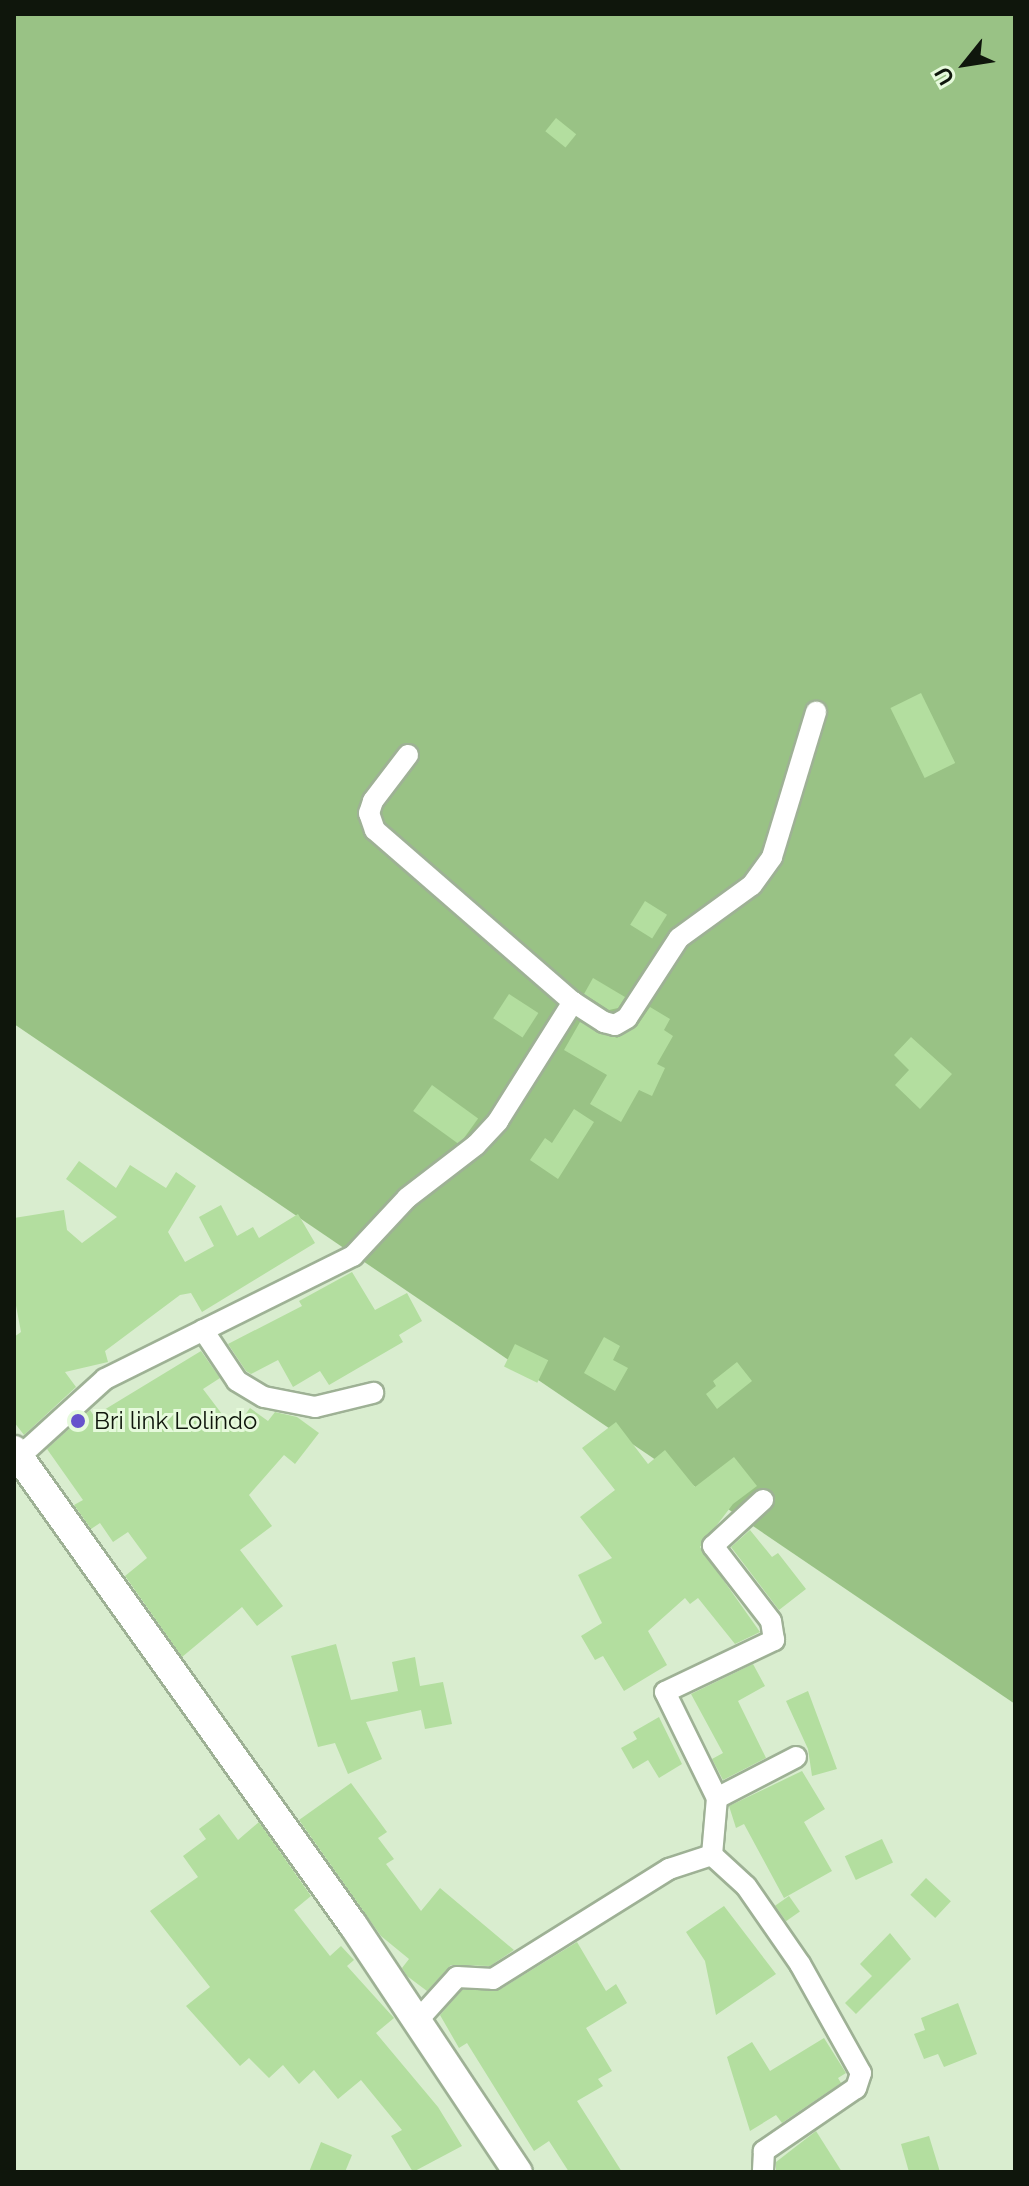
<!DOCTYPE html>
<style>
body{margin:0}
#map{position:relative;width:1029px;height:2186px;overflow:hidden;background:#d9edcf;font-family:Raleway,sans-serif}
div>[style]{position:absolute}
.forest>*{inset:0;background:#99c285}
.building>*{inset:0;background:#b3de9f;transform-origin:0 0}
.roads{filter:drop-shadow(2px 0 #9eb195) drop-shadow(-2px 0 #9eb195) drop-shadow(0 2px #9eb195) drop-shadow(0 -2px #9eb195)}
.street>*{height:20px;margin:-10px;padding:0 10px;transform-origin:10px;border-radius:10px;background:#fff}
.secondary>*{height:28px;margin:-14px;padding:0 14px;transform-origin:14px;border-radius:14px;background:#fff}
.dots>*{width:22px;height:22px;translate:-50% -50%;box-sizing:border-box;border:4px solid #e6fadc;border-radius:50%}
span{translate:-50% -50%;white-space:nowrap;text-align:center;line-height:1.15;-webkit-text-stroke:6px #e6fadc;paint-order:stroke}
.poi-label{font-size:24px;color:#0f160c}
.left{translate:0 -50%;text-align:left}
.frame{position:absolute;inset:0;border:16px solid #0f160c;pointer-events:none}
.north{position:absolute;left:925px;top:24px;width:80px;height:80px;-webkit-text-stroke:6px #e6fadc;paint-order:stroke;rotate:240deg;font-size:22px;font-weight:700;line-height:32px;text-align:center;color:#0f160c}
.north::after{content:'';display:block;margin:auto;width:28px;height:36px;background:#0f160c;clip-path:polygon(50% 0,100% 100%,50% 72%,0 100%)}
</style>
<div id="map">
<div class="forest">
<i style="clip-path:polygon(14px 14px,1015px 14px,1015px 1704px,14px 1024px)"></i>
</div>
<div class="building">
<i style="left:556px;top:118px;width:26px;height:17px;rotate:39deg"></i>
<i style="left:921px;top:693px;width:78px;height:34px;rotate:64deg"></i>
<i style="left:645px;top:901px;width:26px;height:28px;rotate:32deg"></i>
<i style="clip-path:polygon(593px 978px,625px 997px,618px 1008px,609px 1010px,584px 994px)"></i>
<i style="left:509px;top:994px;width:35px;height:29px;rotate:33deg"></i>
<i style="clip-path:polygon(650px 1007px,670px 1019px,664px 1030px,673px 1036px,657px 1064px,665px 1068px,652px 1096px,639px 1090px,621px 1122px,590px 1104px,607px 1075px,564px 1050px,580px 1022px,617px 1038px,637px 1026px)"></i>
<i style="clip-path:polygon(911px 1037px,952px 1074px,920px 1109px,895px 1085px,909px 1070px,894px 1055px)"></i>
<i style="left:432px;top:1085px;width:57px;height:32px;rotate:36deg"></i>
<i style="clip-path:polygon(574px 1109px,594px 1122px,558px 1179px,530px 1160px,545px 1138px,552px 1143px)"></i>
<i style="clip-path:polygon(79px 1161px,116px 1188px,130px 1165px,166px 1188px,176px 1172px,196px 1186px,168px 1232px,185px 1262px,214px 1246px,199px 1217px,221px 1205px,237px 1236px,253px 1227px,259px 1238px,298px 1214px,315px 1243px,202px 1312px,191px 1293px,180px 1295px,105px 1351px,108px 1362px,65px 1372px,76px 1387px,24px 1435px,14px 1422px,14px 1337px,21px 1332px,14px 1295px,14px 1218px,64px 1210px,67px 1230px,82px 1243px,117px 1217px,66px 1179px)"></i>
<i style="clip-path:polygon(352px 1272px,375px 1310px,407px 1293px,422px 1321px,399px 1335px,403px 1342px,329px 1385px,320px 1371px,293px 1387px,278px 1360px,251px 1374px,246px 1371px,228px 1344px,302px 1306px,299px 1301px)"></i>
<i style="clip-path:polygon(604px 1337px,620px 1346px,613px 1360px,628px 1368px,615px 1391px,584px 1373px)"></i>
<i style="left:515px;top:1344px;width:37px;height:25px;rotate:26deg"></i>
<i style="clip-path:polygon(201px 1351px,220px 1378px,203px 1389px,234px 1430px,250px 1408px,268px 1421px,275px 1412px,297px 1417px,319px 1433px,295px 1464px,284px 1455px,249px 1495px,272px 1526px,240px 1550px,283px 1606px,257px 1626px,242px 1607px,182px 1657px,125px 1576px,147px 1558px,128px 1532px,113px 1542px,100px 1523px,91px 1529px,74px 1505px,83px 1500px,47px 1449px,90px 1410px,94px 1416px)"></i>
<i style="clip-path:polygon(737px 1362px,752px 1381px,717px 1409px,706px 1394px,716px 1386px,713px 1381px)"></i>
<i style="clip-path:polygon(616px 1422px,648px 1464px,665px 1450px,695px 1487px,734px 1457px,757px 1486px,733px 1504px,700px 1547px,760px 1632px,735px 1644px,698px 1598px,690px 1604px,685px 1598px,648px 1631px,667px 1665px,624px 1691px,603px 1656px,595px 1660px,581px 1636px,602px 1623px,578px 1575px,612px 1558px,580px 1517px,615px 1490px,582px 1448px)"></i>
<i style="clip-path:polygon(750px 1530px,772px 1557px,778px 1553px,806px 1589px,779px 1610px,731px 1547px)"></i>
<i style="clip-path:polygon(336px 1644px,351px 1700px,398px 1691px,392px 1662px,415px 1657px,420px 1686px,443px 1682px,452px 1724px,425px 1729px,421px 1710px,366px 1722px,382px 1759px,348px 1774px,335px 1743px,318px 1747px,291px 1656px)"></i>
<i style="clip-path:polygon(753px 1664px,765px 1686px,738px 1701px,766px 1758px,723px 1780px,712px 1759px,723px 1753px,691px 1694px)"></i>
<i style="clip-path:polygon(808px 1691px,837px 1769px,812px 1776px,808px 1749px,786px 1701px)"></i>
<i style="clip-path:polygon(659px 1717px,682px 1764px,659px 1778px,648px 1760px,633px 1769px,621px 1748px,637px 1739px,633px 1732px)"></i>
<i style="clip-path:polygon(802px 1771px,825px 1809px,804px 1822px,832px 1871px,784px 1898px,744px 1824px,736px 1828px,729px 1806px)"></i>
<i style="clip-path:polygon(351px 1783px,387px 1832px,378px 1838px,394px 1859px,386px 1864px,421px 1911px,440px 1888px,514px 1950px,490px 1966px,451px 1965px,427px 1991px,407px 1976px,402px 1968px,409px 1959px,381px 1936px,299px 1820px)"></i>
<i style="clip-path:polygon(219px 1814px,238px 1840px,259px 1822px,311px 1896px,294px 1910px,330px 1956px,341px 1946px,354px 1960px,347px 1966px,394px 2018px,376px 2033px,438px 2107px,462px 2146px,413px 2172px,391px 2136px,402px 2130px,361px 2080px,338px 2099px,314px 2070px,299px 2084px,283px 2065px,269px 2078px,249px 2058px,240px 2066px,186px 2006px,210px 1987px,150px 1911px,198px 1877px,183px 1856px,206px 1839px,199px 1829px)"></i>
<i style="left:882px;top:1839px;width:26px;height:41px;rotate:65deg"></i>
<i style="left:926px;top:1878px;width:34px;height:23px;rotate:43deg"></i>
<i style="left:789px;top:1896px;width:19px;height:17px;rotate:55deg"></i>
<i style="clip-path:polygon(724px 1906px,776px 1974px,716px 2015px,705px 1961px,686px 1932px)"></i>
<i style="clip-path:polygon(890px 1933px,911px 1959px,856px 2014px,845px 2003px,872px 1976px,860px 1964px)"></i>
<i style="clip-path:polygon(577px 1942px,606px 1991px,616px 1984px,627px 2003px,586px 2028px,612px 2071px,598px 2079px,603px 2086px,577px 2101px,622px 2172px,569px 2172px,549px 2141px,534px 2151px,467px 2043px,459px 2048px,440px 2015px,462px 1990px,499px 1990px)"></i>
<i style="clip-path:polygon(958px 2003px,977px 2054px,944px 2067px,938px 2054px,924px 2059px,914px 2034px,925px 2030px,921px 2018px)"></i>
<i style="clip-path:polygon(824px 2038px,846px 2073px,838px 2078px,841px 2083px,782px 2123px,776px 2115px,750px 2131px,727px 2057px,752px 2042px,770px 2071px)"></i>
<i style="clip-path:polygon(816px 2131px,842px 2172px,776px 2172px,776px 2162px)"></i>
<i style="clip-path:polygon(929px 2136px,940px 2172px,909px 2172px,901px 2144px)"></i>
<i style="clip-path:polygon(321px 2142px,352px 2155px,345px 2172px,309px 2172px)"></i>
</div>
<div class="roads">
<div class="street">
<i style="left:408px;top:755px;width:58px;rotate:127.3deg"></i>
<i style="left:373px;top:801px;width:13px;rotate:108deg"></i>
<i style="left:369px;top:813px;width:18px;rotate:71deg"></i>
<i style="left:375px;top:830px;width:262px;rotate:41deg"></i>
<i style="left:203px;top:1330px;width:61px;rotate:56.3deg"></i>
<i style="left:237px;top:1381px;width:31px;rotate:31deg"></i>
<i style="left:264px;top:1397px;width:52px;rotate:11.1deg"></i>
<i style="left:315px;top:1407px;width:60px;rotate:-13.6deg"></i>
<i style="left:19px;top:1457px;width:116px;rotate:-42.2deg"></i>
<i style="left:105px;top:1379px;width:277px;rotate:-26.4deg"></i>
<i style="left:353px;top:1256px;width:79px;rotate:-47deg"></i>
<i style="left:407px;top:1198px;width:87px;rotate:-37.5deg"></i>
<i style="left:476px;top:1145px;width:33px;rotate:-47deg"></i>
<i style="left:498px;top:1121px;width:141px;rotate:-57.8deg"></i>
<i style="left:573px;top:1002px;width:37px;rotate:33deg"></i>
<i style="left:604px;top:1022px;width:11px;rotate:15deg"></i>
<i style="left:615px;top:1025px;width:14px;rotate:-30deg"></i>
<i style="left:627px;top:1018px;width:95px;rotate:-57deg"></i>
<i style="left:679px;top:938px;width:90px;rotate:-36deg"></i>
<i style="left:752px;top:885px;width:34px;rotate:-54deg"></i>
<i style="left:772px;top:857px;width:152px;rotate:-73.1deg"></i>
<i style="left:717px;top:1798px;width:89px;rotate:-27.4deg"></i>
<i style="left:712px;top:1855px;width:57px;rotate:-85deg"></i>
<i style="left:717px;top:1798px;width:118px;rotate:-116.1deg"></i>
<i style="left:665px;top:1692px;width:121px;rotate:-25.5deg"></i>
<i style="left:774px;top:1640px;width:19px;rotate:-99deg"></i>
<i style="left:771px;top:1621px;width:95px;rotate:-127.7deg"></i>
<i style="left:713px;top:1546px;width:68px;rotate:-42.6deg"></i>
<i style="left:418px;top:2020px;width:58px;rotate:-47.8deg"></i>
<i style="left:457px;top:1977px;width:36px;rotate:3deg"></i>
<i style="left:493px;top:1979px;width:208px;rotate:-32deg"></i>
<i style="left:669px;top:1869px;width:45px;rotate:-18deg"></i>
<i style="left:712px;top:1855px;width:46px;rotate:42.4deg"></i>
<i style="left:746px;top:1886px;width:95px;rotate:55.3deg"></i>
<i style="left:800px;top:1964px;width:125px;rotate:60.8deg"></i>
<i style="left:861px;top:2073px;width:16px;rotate:108deg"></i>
<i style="left:856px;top:2088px;width:112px;rotate:145.6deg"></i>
<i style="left:764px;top:2151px;width:21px;rotate:93deg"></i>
</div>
<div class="secondary">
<i style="left:14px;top:1450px;width:584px;rotate:54.49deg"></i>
<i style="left:353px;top:1925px;width:297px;rotate:56.3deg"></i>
</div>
</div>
<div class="dots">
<i style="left:78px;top:1421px;background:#6753cc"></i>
</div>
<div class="poi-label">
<span class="left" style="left:94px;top:1421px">Bri link Lolindo</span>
</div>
<div class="frame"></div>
<div class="north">U</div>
</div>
